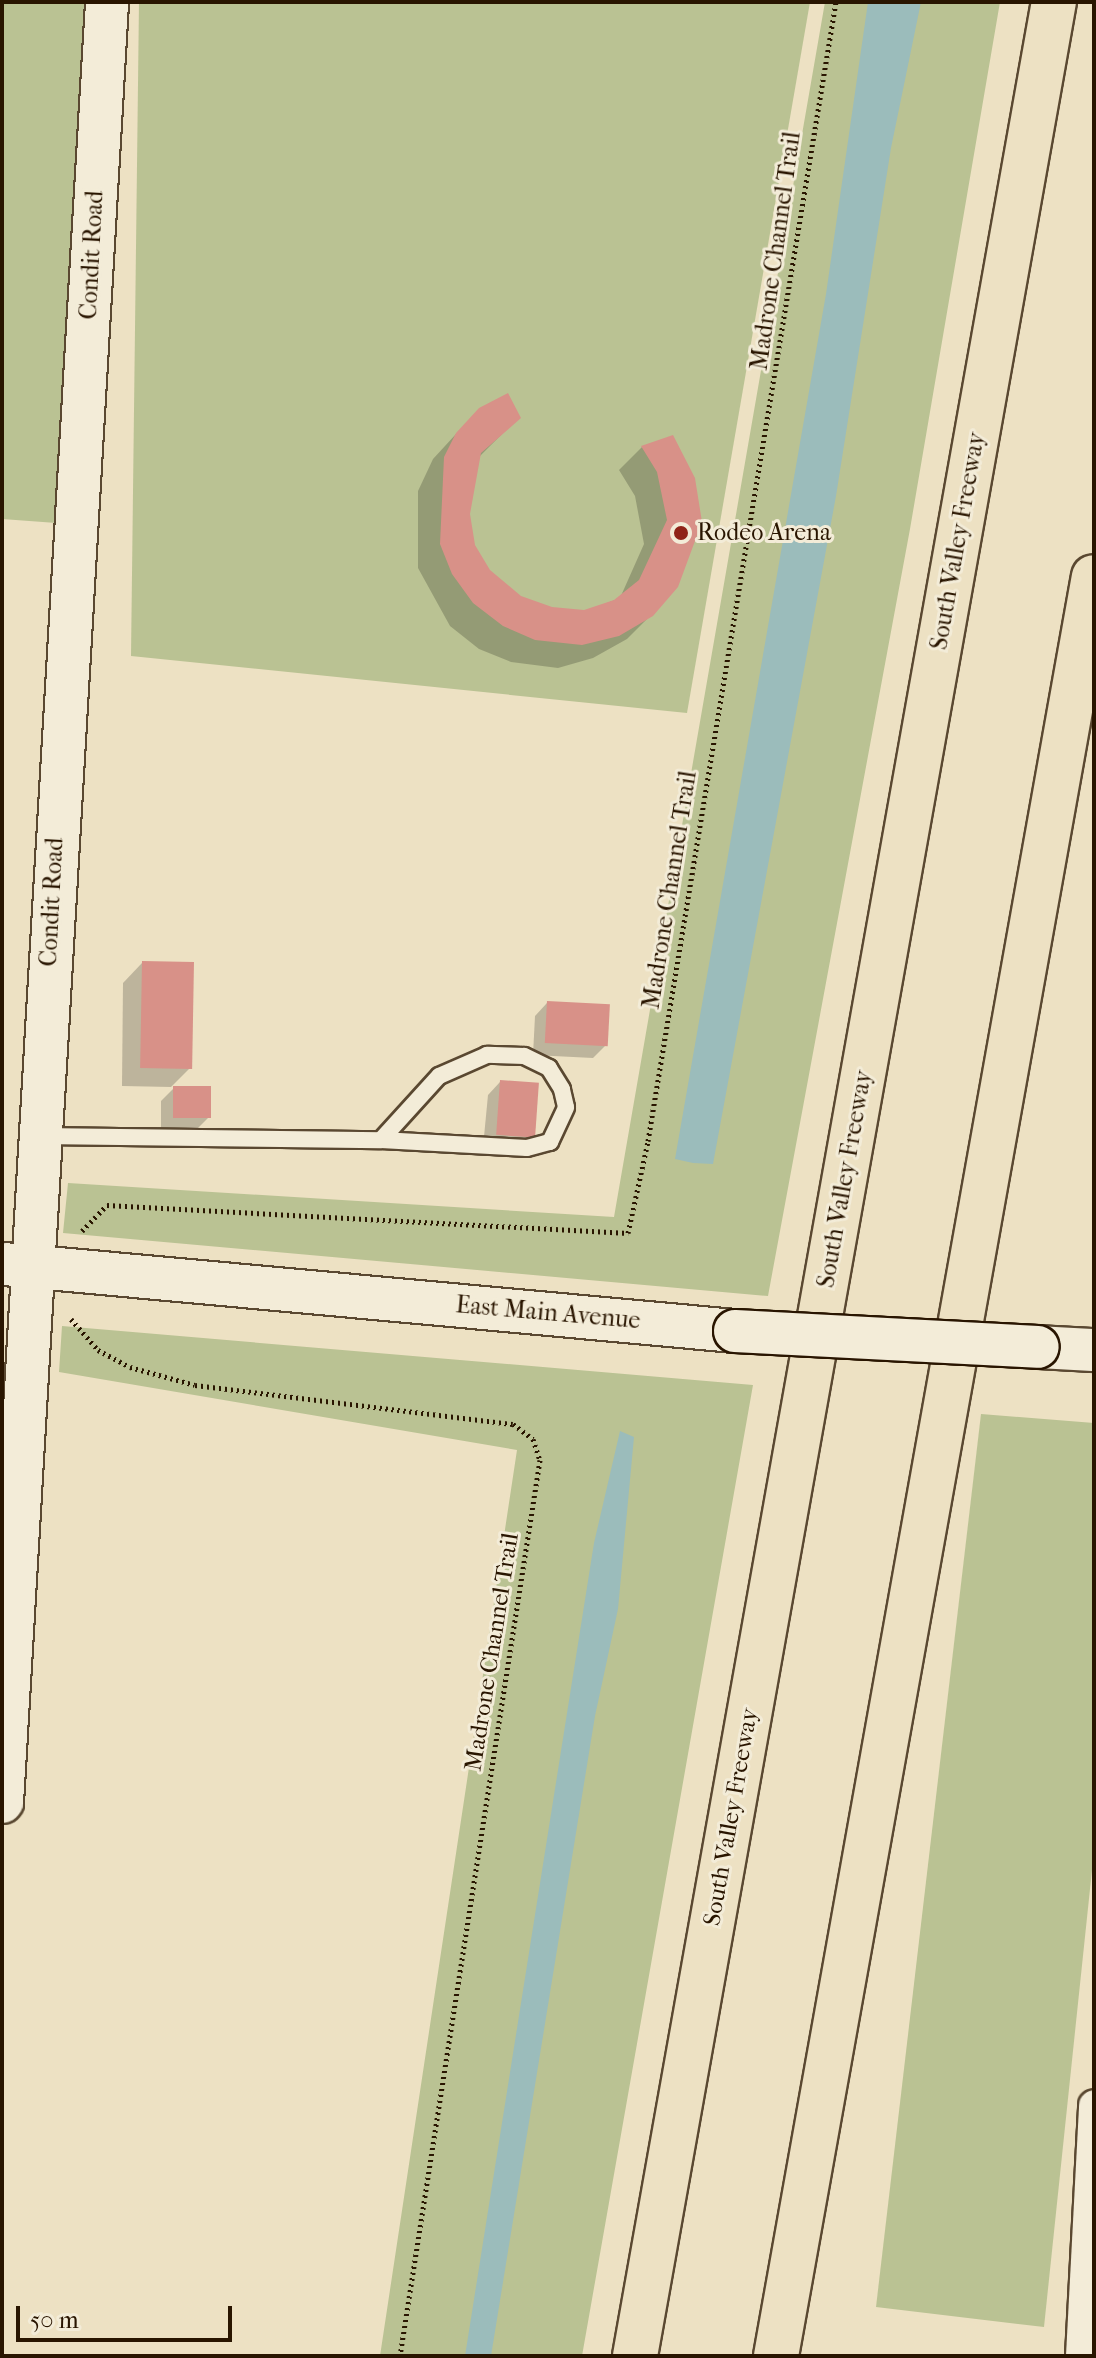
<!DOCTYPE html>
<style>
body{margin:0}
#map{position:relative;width:1096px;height:2358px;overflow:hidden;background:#ede1c3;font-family:"IM FELL French Canon",serif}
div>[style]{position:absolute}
.green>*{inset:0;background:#bac293}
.water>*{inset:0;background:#9bbcbb}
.shadow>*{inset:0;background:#0003}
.building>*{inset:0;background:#d89188;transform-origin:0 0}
.path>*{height:5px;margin-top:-2.5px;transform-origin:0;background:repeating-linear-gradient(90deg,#291500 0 2px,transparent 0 6px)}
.roads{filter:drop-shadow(2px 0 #5a4831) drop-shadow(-2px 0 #5a4831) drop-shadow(0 2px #5a4831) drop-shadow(0 -2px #5a4831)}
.lane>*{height:16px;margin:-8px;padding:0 8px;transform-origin:8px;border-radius:8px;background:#f3ecd8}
.street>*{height:30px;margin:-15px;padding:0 15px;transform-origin:15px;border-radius:15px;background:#f3ecd8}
.secondary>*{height:42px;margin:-21px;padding:0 21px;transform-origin:21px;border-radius:21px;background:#f3ecd8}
.highway>*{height:44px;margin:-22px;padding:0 22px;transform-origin:22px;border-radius:22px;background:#ede1c3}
.bridges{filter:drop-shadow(2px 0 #291500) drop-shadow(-2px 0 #291500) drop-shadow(0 2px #291500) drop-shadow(0 -2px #291500)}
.secondary-bridge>*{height:42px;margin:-21px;padding:0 21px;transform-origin:21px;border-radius:21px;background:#f3ecd8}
.dots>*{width:22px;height:22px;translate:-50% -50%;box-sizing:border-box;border:4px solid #f3ecd8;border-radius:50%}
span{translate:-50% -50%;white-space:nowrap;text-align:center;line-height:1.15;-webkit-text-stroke:6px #f3ecd8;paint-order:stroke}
.street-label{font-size:24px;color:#291500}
.poi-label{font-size:24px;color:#291500}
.left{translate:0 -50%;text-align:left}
.frame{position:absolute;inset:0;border:4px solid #291500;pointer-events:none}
.scale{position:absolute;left:16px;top:2306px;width:216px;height:36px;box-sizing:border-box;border:4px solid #291500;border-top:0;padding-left:10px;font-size:24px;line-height:28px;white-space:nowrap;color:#291500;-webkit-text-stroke:6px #f3ecd8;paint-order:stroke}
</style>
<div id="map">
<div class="green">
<i style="clip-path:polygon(2px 2px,102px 2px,70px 524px,2px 519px)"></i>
<i style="clip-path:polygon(139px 2px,810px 2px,687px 713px,131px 656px)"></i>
<i style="clip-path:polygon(825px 2px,1000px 2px,910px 529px,768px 1296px,63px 1233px,68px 1183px,614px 1217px)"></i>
<i style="clip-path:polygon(62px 1326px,753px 1385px,582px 2356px,380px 2356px,517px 1450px,59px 1372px)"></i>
<i style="clip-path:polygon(981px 1414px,1094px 1423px,1094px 1851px,1044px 2327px,876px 2307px)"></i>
</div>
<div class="water">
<i style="clip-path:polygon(868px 2px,921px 2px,891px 148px,836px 496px,713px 1164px,693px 1163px,675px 1159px,826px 294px)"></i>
<i style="clip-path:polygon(620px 1431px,634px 1437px,618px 1609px,595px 1716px,491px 2356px,465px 2356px,594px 1543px)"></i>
</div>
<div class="shadow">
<i style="clip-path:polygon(518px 418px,473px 463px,468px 514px,473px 546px,488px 572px,520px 598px,551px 609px,584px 612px,620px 598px,644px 544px,635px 496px,619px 470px,642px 447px,693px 479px,652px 614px,627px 639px,593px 658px,558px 668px,511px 662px,479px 649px,450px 626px,418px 568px,418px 491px,433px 459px,456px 434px)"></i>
<i style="clip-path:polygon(142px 963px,190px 1068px,171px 1087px,122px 1086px,123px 983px)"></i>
<i style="clip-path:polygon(547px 1003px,606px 1045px,593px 1058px,533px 1055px,535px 1016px)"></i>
<i style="clip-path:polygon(500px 1082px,533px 1134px,520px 1147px,483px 1147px,488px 1095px)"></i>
<i style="clip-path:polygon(174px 1088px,209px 1117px,196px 1130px,161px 1130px,161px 1101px)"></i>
</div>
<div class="building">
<i style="clip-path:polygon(508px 393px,521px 418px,481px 453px,470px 514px,475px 545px,490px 570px,521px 596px,552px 607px,584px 610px,614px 600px,639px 580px,667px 520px,657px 472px,641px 446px,673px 435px,695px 478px,702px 522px,678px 587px,653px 616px,619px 636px,582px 645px,535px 640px,503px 626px,473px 603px,452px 574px,440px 544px,444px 457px,456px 433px,479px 408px)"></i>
<i style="left:142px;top:961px;width:52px;height:107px;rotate:1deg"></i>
<i style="left:547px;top:1001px;width:63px;height:42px;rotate:3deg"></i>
<i style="left:500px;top:1080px;width:39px;height:55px;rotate:4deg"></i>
<i style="left:173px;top:1086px;width:38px;height:32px"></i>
</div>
<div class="path">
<i style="left:82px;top:1231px;width:36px;rotate:-46deg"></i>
<i style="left:107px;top:1205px;width:522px;rotate:3.08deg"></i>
<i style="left:628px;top:1233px;width:94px;rotate:-77.7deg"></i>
<i style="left:648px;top:1141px;width:1154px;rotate:-80.63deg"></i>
<i style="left:71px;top:1319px;width:41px;rotate:48.9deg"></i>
<i style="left:98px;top:1350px;width:36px;rotate:28deg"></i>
<i style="left:130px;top:1367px;width:67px;rotate:15.5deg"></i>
<i style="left:195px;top:1385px;width:320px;rotate:7deg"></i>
<i style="left:513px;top:1424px;width:25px;rotate:37deg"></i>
<i style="left:533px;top:1439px;width:22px;rotate:72deg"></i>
<i style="left:540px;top:1460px;width:907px;rotate:98.88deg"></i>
</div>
<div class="roads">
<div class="lane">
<i style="left:40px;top:1136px;width:341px;rotate:0.7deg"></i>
<i style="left:381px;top:1140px;width:146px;rotate:3.1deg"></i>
<i style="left:527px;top:1148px;width:24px;rotate:-15deg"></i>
<i style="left:550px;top:1142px;width:38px;rotate:-65deg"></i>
<i style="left:566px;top:1107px;width:18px;rotate:-103deg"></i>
<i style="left:562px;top:1089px;width:25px;rotate:-122deg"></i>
<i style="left:549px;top:1068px;width:28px;rotate:-154deg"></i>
<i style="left:524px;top:1056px;width:37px;rotate:-178deg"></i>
<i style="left:487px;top:1055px;width:52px;rotate:156.4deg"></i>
<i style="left:439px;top:1076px;width:86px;rotate:132.2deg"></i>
</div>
<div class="street">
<i style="left:1081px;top:2356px;width:251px;rotate:-87deg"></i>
</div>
<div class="secondary">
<i style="left:4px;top:1264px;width:734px;rotate:5.24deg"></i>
<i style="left:1038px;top:1347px;width:56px;rotate:3.1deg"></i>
<i style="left:2px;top:1802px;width:1803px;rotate:-86.66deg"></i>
</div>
<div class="highway">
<i style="left:635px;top:2356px;width:2391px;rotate:-79.91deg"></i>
<i style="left:776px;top:2356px;width:1807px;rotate:-79.87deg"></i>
</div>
</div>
<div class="bridges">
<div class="secondary-bridge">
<i style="left:735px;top:1331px;width:303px;rotate:3deg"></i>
</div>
</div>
<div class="dots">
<i style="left:681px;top:533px;background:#8f2418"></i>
</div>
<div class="street-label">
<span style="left:776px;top:251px;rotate:-82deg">Madrone Channel Trail</span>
<span style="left:92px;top:255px;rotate:-87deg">Condit Road</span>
<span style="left:958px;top:541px;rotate:-80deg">South Valley Freeway</span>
<span style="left:670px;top:890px;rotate:-81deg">Madrone Channel Trail</span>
<span style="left:52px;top:902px;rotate:-87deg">Condit Road</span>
<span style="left:845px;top:1179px;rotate:-80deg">South Valley Freeway</span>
<span style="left:548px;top:1313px;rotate:5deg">East Main Avenue</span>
<span style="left:492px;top:1652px;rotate:-81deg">Madrone Channel Trail</span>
<span style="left:731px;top:1817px;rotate:-80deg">South Valley Freeway</span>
</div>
<div class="poi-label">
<span class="left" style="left:697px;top:533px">Rodeo Arena</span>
</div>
<div class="frame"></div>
<div class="scale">50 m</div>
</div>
